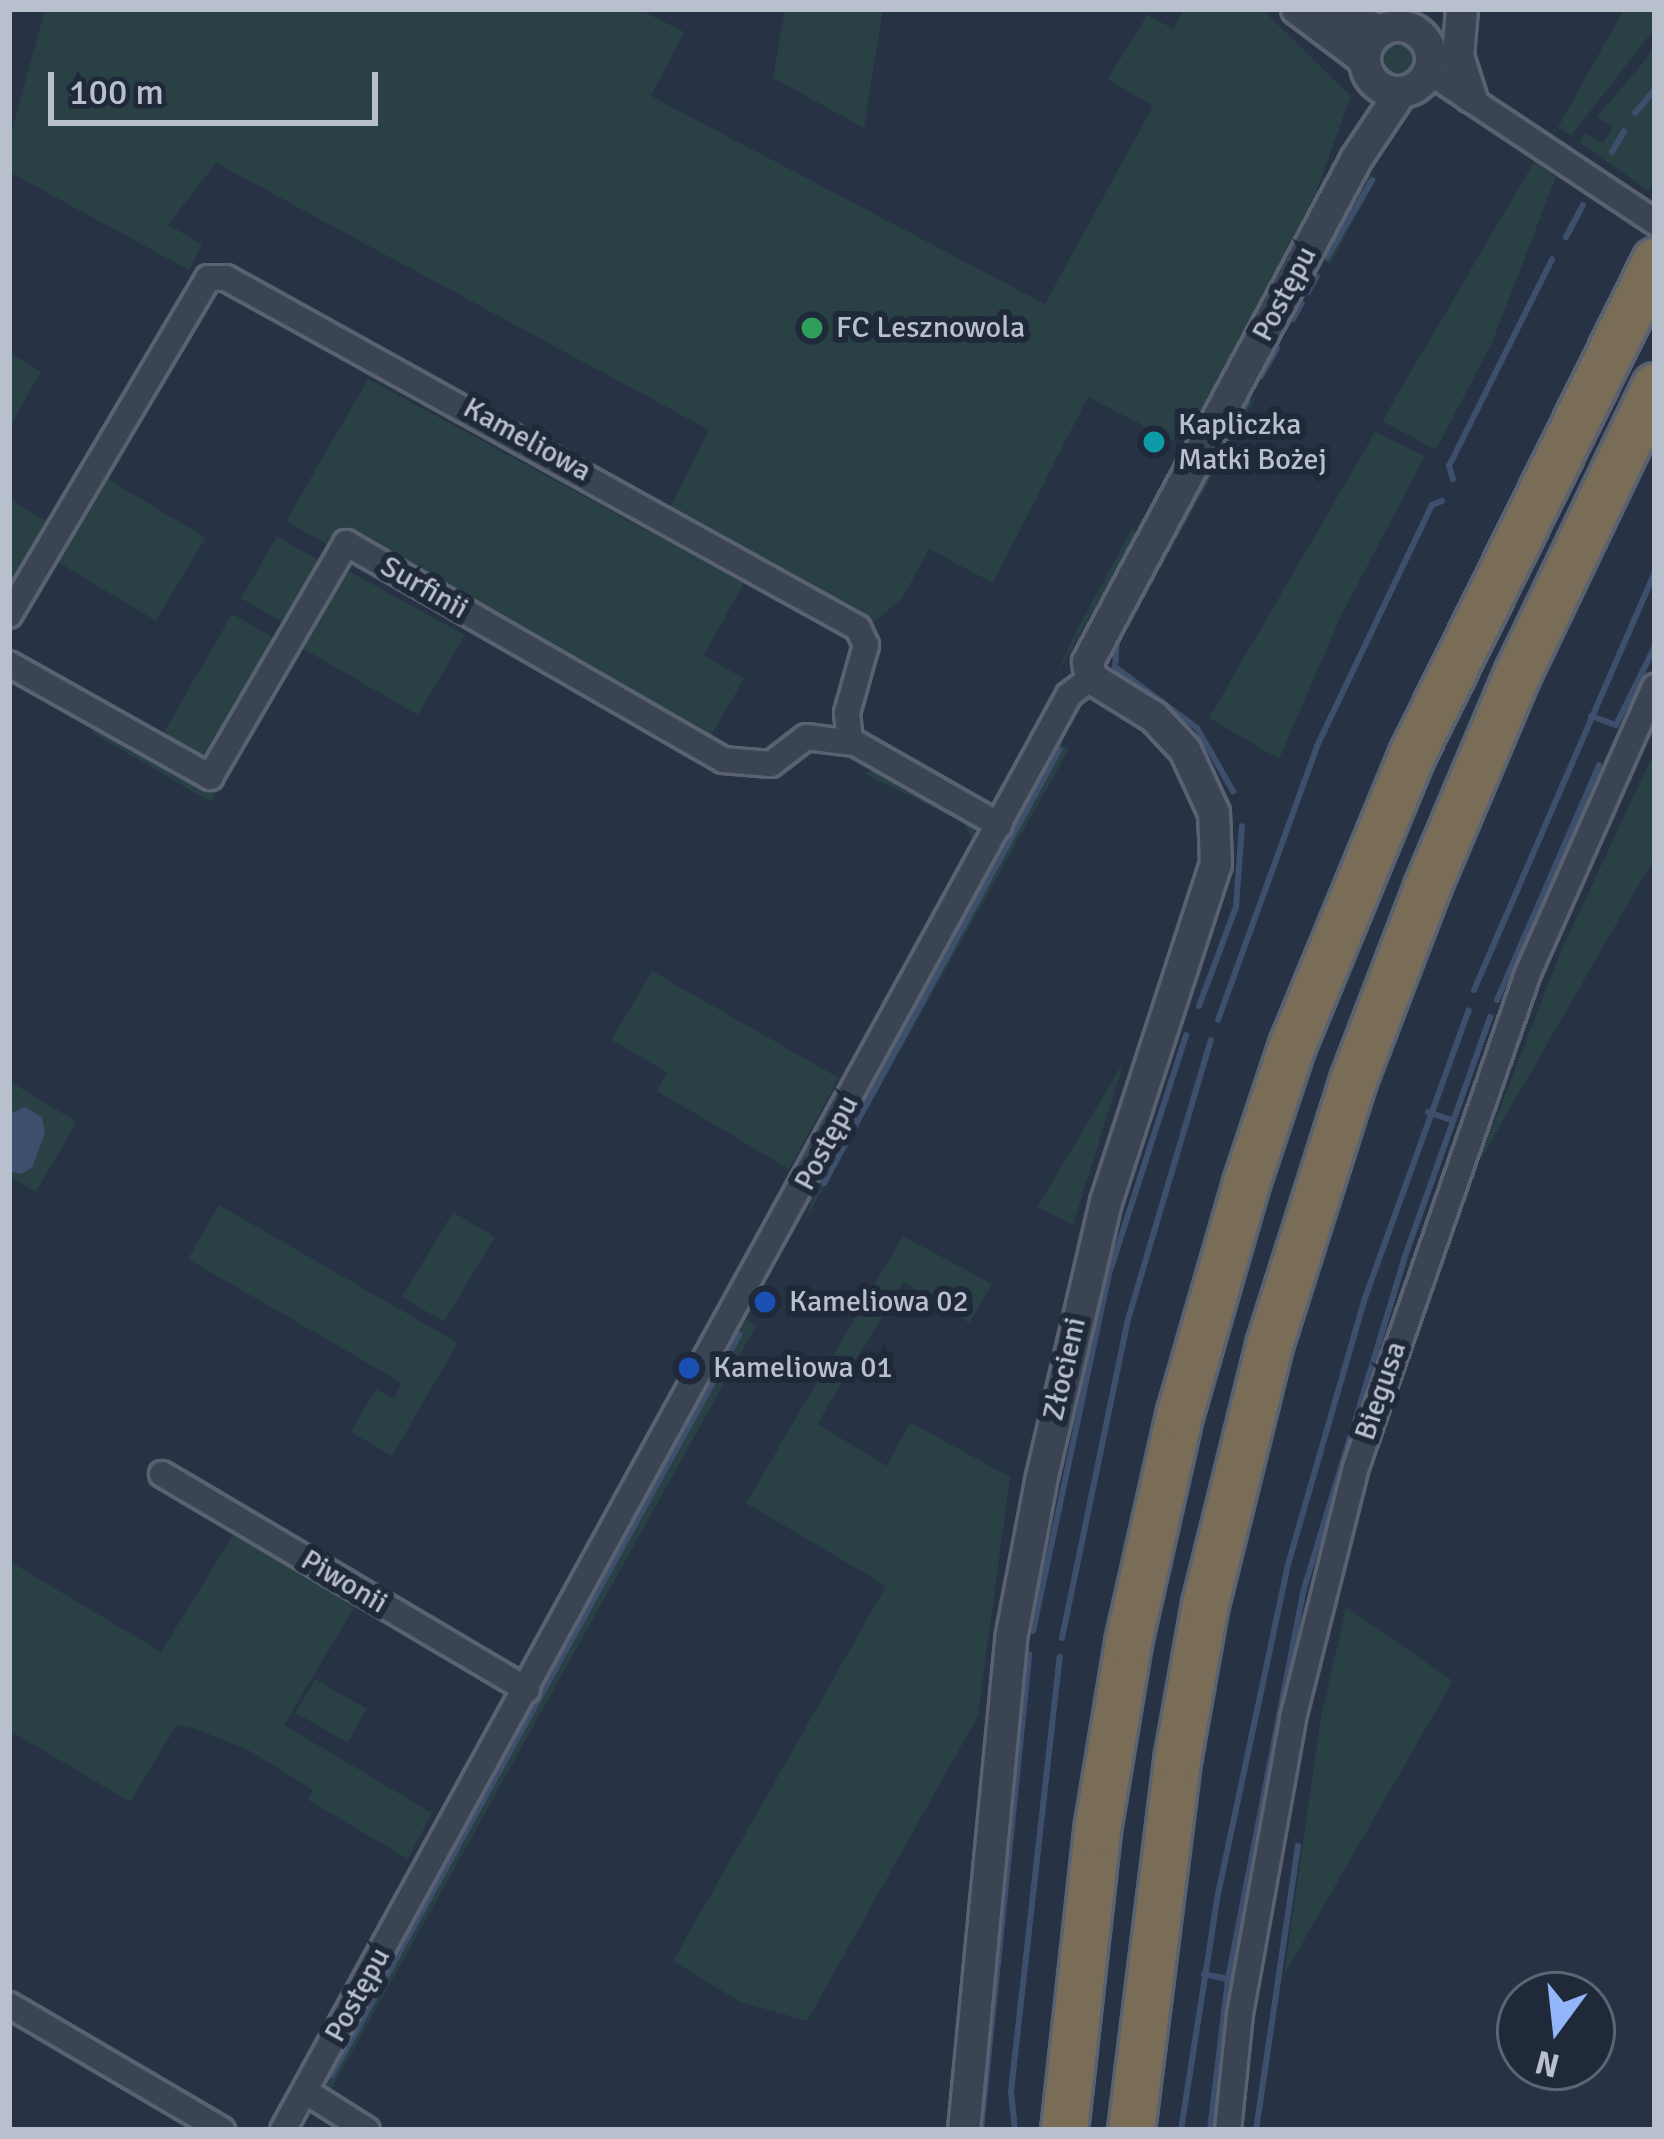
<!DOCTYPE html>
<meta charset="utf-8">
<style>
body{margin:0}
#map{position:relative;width:1664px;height:2139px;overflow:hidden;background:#273244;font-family:Signika,sans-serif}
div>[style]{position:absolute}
.green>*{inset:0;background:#294045;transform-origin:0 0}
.round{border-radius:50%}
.water>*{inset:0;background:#3d4f6c}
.stream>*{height:6px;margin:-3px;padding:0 3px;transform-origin:3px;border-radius:3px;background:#3d4f6c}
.roads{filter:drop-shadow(3px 0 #5a6271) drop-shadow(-3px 0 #5a6271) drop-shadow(0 3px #5a6271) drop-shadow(0 -3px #5a6271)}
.minor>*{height:24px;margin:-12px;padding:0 12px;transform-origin:12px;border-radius:12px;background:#3b4453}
.tertiary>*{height:30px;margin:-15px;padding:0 15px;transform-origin:15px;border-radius:15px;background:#3b4453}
.tertiary>.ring{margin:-15px;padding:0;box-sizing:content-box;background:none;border:30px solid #3b4453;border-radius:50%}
.motorway>*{height:45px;margin:-22.5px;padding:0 22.5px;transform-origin:22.5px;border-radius:22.5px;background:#796d58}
.dots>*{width:33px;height:33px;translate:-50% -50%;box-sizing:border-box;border:6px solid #202939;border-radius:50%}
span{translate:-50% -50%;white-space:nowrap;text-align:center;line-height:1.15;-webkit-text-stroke:12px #202939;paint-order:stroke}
.street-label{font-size:30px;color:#b9c0cd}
.poi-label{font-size:30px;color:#b9c0cd}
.left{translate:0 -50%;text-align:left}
.frame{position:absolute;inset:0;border:12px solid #b9c0cd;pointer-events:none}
.north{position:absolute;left:1496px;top:1971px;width:120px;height:120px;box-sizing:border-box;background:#202939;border:3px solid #5d6574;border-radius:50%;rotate:195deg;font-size:33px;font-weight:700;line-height:48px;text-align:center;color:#b9c0cd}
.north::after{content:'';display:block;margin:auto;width:42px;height:54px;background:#92b6f9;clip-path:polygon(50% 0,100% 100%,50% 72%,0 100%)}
.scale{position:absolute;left:48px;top:72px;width:330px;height:54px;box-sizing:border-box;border:6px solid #b9c0cd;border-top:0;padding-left:15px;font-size:36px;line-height:42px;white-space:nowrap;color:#b9c0cd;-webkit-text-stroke:9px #202939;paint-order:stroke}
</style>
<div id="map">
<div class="green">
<i style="clip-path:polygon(45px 9px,638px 9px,684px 32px,651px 96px,1045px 304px,1153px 106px,1108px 79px,1147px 15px,1174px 29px,1184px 9px,1262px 9px,1351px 96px,1304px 225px,1196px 428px,1181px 426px,1173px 441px,1088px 397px,993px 583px,929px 549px,902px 599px,874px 622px,668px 511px,709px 430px,216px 163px,168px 225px,202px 244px,189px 270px,9px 172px,9px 141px)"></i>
<i style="clip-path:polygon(785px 9px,883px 9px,864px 128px,773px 78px)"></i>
<i style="clip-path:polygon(1624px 9px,1655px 9px,1655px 28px,1571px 136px,1558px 127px)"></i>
<i class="round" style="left:1382px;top:44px;width:34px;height:34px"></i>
<i style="clip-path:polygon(1655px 48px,1655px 180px,1649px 191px,1579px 142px,1585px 133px,1603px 143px,1613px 127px,1597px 117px)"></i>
<i style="clip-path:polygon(1535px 160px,1556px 177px,1492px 343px,1436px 450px,1382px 421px)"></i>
<i style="clip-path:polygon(1366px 173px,1377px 178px,1330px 264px,1318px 257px)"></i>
<i style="clip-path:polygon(9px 352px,41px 372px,9px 428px)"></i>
<i style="clip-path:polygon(368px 379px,744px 583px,704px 655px,744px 679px,711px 735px,703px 742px,340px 531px,330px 546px,286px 521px)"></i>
<i style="clip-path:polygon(1244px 398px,1255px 399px,1124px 635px,1117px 630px)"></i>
<i style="clip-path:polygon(1375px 432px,1425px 456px,1341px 616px,1279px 759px,1209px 718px)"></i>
<i style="left:108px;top:479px;width:114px;height:97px;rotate:31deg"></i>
<i style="clip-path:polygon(9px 499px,55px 526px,9px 599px)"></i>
<i style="clip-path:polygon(1132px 529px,1138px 532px,1052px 683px,1077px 630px)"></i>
<i style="left:277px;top:536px;width:51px;height:72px;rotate:30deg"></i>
<i style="clip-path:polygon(343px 568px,465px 635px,418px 715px,302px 648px,211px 802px,91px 732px,96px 725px,212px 792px)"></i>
<i style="left:232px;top:614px;width:51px;height:148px;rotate:30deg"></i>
<i style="clip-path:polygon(1057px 742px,1069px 749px,806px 1219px,815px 1189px)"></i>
<i style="clip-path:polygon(1655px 750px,1655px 857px,1478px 1164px,1562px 949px)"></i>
<i style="clip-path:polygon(878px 766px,976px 823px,973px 841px,964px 823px,865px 774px)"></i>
<i style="clip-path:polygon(652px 971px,839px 1078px,789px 1169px,657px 1091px,667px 1072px,611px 1040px)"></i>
<i style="clip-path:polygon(1120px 1068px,1122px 1068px,1073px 1225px,1037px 1207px)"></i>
<i style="clip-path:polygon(9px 1081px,77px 1122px,36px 1192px,9px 1176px)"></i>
<i style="clip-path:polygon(219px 1205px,458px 1343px,392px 1456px,351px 1432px,376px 1389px,394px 1399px,402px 1383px,188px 1259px)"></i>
<i style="left:453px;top:1212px;width:49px;height:99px;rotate:31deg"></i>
<i style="clip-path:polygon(903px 1236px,992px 1284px,969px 1323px,903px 1282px,817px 1424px,887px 1466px,910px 1422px,1010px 1477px,978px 1716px,807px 2021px,740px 2002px,673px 1961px,886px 1586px,746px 1503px)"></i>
<i style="clip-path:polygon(745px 1319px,756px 1326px,331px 2090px,321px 2085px)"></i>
<i style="clip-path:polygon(238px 1527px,359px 1600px,284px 1725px,432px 1813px,408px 1859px,308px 1800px,313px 1790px,250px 1751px,196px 1729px,177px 1725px,130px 1802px,9px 1730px,9px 1561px,161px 1652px)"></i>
<i style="clip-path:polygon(1346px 1607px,1453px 1681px,1284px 1975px,1321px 1717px)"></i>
<i style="left:315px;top:1679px;width:60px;height:39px;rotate:30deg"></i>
</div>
<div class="water">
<i style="clip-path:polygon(25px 1107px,42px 1117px,45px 1133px,32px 1168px,20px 1174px,9px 1171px,9px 1114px)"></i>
</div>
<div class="stream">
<i style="left:1635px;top:113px;width:31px;rotate:-50deg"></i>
<i style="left:1612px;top:152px;width:24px;rotate:-60deg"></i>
<i style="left:1566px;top:237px;width:36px;rotate:-62deg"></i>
<i style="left:1327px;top:257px;width:89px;rotate:-59.7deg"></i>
<i style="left:1308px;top:292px;width:18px;rotate:-61deg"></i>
<i style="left:1293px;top:319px;width:18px;rotate:-61deg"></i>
<i style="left:1261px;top:376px;width:32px;rotate:-60deg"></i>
<i style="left:1453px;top:479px;width:14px;rotate:-107deg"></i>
<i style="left:1449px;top:466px;width:231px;rotate:-63.5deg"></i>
<i style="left:1149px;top:580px;width:203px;rotate:-61.2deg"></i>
<i style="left:1117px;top:639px;width:28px;rotate:94deg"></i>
<i style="left:1115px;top:667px;width:102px;rotate:36.6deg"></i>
<i style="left:1197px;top:728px;width:73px;rotate:60.3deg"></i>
<i style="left:1591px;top:716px;width:27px;rotate:20deg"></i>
<i style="left:1616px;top:725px;width:88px;rotate:-63.7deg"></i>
<i style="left:1474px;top:990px;width:456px;rotate:-66.6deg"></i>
<i style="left:1497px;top:1000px;width:256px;rotate:-66.5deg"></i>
<i style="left:1199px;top:1006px;width:106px;rotate:-69.5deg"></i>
<i style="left:1236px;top:907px;width:81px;rotate:-85.8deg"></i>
<i style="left:1218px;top:1020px;width:291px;rotate:-70.1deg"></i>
<i style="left:1317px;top:746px;width:267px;rotate:-64.5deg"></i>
<i style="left:1432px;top:505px;width:11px;rotate:-22deg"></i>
<i style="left:1428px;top:1112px;width:24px;rotate:19deg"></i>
<i style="left:824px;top:1183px;width:493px;rotate:-61.5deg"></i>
<i style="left:1033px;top:1631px;width:365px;rotate:-78deg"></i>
<i style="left:1109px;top:1274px;width:251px;rotate:-72.1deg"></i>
<i style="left:1062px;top:1638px;width:322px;rotate:-78.3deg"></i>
<i style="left:1127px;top:1323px;width:295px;rotate:-73.5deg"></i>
<i style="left:1204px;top:1974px;width:25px;rotate:12deg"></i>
<i style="left:332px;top:2075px;width:845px;rotate:-61.19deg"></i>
<i style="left:981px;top:2130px;width:478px;rotate:-84.2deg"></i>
<i style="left:1015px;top:2130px;width:39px;rotate:-96deg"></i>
<i style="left:1011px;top:2091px;width:437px;rotate:-83.6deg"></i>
<i style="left:1181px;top:2130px;width:239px;rotate:-81.1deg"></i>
<i style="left:1218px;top:1894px;width:333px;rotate:-78deg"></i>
<i style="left:1287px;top:1568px;width:278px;rotate:-73.9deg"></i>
<i style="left:1364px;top:1301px;width:309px;rotate:-70.2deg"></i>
<i style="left:1210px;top:2130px;width:152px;rotate:-83.2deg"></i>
<i style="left:1228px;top:1979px;width:397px;rotate:-79deg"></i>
<i style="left:1304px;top:1589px;width:345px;rotate:-73.1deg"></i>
<i style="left:1404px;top:1259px;width:257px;rotate:-70.4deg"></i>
<i style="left:1256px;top:2130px;width:287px;rotate:-81.6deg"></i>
</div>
<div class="roads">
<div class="minor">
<i style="left:1429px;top:72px;width:271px;rotate:33.6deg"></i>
<i style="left:9px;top:615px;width:391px;rotate:-59.4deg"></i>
<i style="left:208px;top:278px;width:18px"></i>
<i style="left:226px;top:278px;width:722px;rotate:28.98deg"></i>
<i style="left:858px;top:628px;width:19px;rotate:65deg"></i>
<i style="left:866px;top:645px;width:71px;rotate:105.6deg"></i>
<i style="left:847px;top:713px;width:27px;rotate:84deg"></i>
<i style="left:850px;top:740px;width:172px;rotate:29.7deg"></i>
<i style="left:9px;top:664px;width:231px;rotate:29.3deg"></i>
<i style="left:210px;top:777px;width:271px;rotate:-59.8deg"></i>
<i style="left:346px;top:543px;width:435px;rotate:29.9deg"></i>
<i style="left:723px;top:760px;width:48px;rotate:4.8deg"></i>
<i style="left:771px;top:764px;width:44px;rotate:-37.6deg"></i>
<i style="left:806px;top:737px;width:47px;rotate:7.3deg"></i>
<i style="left:162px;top:1474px;width:424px;rotate:30.6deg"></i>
<i style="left:9px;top:2005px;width:247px;rotate:30.4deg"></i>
<i style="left:305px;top:2091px;width:73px;rotate:32.2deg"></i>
<i style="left:283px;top:2130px;width:1636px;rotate:-61.29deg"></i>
<i style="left:1069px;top:695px;width:28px;rotate:-38deg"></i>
<i style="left:1228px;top:2130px;width:117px;rotate:-84.1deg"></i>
<i style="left:1240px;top:2014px;width:301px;rotate:-79.8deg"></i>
<i style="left:1293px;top:1718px;width:259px;rotate:-75.9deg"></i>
<i style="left:1356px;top:1467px;width:523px;rotate:-70.8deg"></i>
<i style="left:1528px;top:973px;width:313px;rotate:-66.1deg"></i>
</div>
<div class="tertiary">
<i style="left:1297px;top:9px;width:85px;rotate:36.9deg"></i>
<i style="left:1329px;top:9px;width:56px;rotate:23.3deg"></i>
<i style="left:1462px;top:10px;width:46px;rotate:95deg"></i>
<i style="left:1458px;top:56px;width:43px;rotate:72.4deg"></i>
<i class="ring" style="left:1365px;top:26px;width:36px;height:36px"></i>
<i style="left:964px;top:2130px;width:493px;rotate:-84.5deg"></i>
<i style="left:1011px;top:1639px;width:161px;rotate:-79.2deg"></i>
<i style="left:1041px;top:1481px;width:286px;rotate:-76.9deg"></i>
<i style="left:1106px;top:1202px;width:355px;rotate:-72deg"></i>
<i style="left:1216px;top:864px;width:51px;rotate:-92.2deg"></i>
<i style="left:1214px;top:813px;width:69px;rotate:-114.7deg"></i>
<i style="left:1185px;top:750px;width:45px;rotate:-133.2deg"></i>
<i style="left:1154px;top:717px;width:74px;rotate:-148.2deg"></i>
<i style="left:1091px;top:678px;width:16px;rotate:-101deg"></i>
<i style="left:1088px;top:662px;width:571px;rotate:-61.91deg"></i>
<i style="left:1357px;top:158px;width:79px;rotate:-56.3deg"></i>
</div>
<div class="motorway">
<i style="left:1064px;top:2130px;width:302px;rotate:-83.7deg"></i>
<i style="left:1097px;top:1830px;width:191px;rotate:-80.6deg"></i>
<i style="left:1128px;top:1642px;width:236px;rotate:-77.3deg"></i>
<i style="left:1180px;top:1412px;width:238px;rotate:-73.9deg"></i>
<i style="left:1246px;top:1183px;width:145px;rotate:-71.6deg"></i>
<i style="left:1292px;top:1045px;width:315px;rotate:-67.6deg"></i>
<i style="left:1412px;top:754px;width:550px;rotate:-63.76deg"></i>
<i style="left:1131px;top:2130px;width:378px;rotate:-82.9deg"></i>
<i style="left:1178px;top:1755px;width:153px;rotate:-79.9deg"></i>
<i style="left:1205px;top:1604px;width:267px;rotate:-76.1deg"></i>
<i style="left:1269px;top:1345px;width:278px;rotate:-72.4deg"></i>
<i style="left:1353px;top:1080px;width:207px;rotate:-69deg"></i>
<i style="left:1427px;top:887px;width:233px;rotate:-67.1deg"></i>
<i style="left:1518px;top:672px;width:317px;rotate:-64.4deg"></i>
</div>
</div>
<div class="dots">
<i style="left:812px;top:328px;background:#2e9e5b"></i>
<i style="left:1154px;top:442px;background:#0f9aa8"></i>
<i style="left:765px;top:1302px;background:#1a4fb4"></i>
<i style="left:689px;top:1368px;background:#1a4fb4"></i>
</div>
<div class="street-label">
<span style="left:1285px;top:294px;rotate:-62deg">Postępu</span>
<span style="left:527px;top:440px;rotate:29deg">Kameliowa</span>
<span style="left:424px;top:588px;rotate:30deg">Surfinii</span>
<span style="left:827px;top:1143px;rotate:-62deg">Postępu</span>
<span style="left:1065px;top:1369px;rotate:-77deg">Złocieni</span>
<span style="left:1381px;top:1391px;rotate:-71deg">Biegusa</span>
<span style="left:344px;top:1582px;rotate:31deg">Piwonii</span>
<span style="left:358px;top:1995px;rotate:-61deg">Postępu</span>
</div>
<div class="poi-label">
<span class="left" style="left:836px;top:328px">FC Lesznowola</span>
<span class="left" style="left:1178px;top:442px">Kapliczka<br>Matki Bożej</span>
<span class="left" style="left:789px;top:1302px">Kameliowa 02</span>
<span class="left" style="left:713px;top:1368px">Kameliowa 01</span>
</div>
<div class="frame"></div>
<div class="north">N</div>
<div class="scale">100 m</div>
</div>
